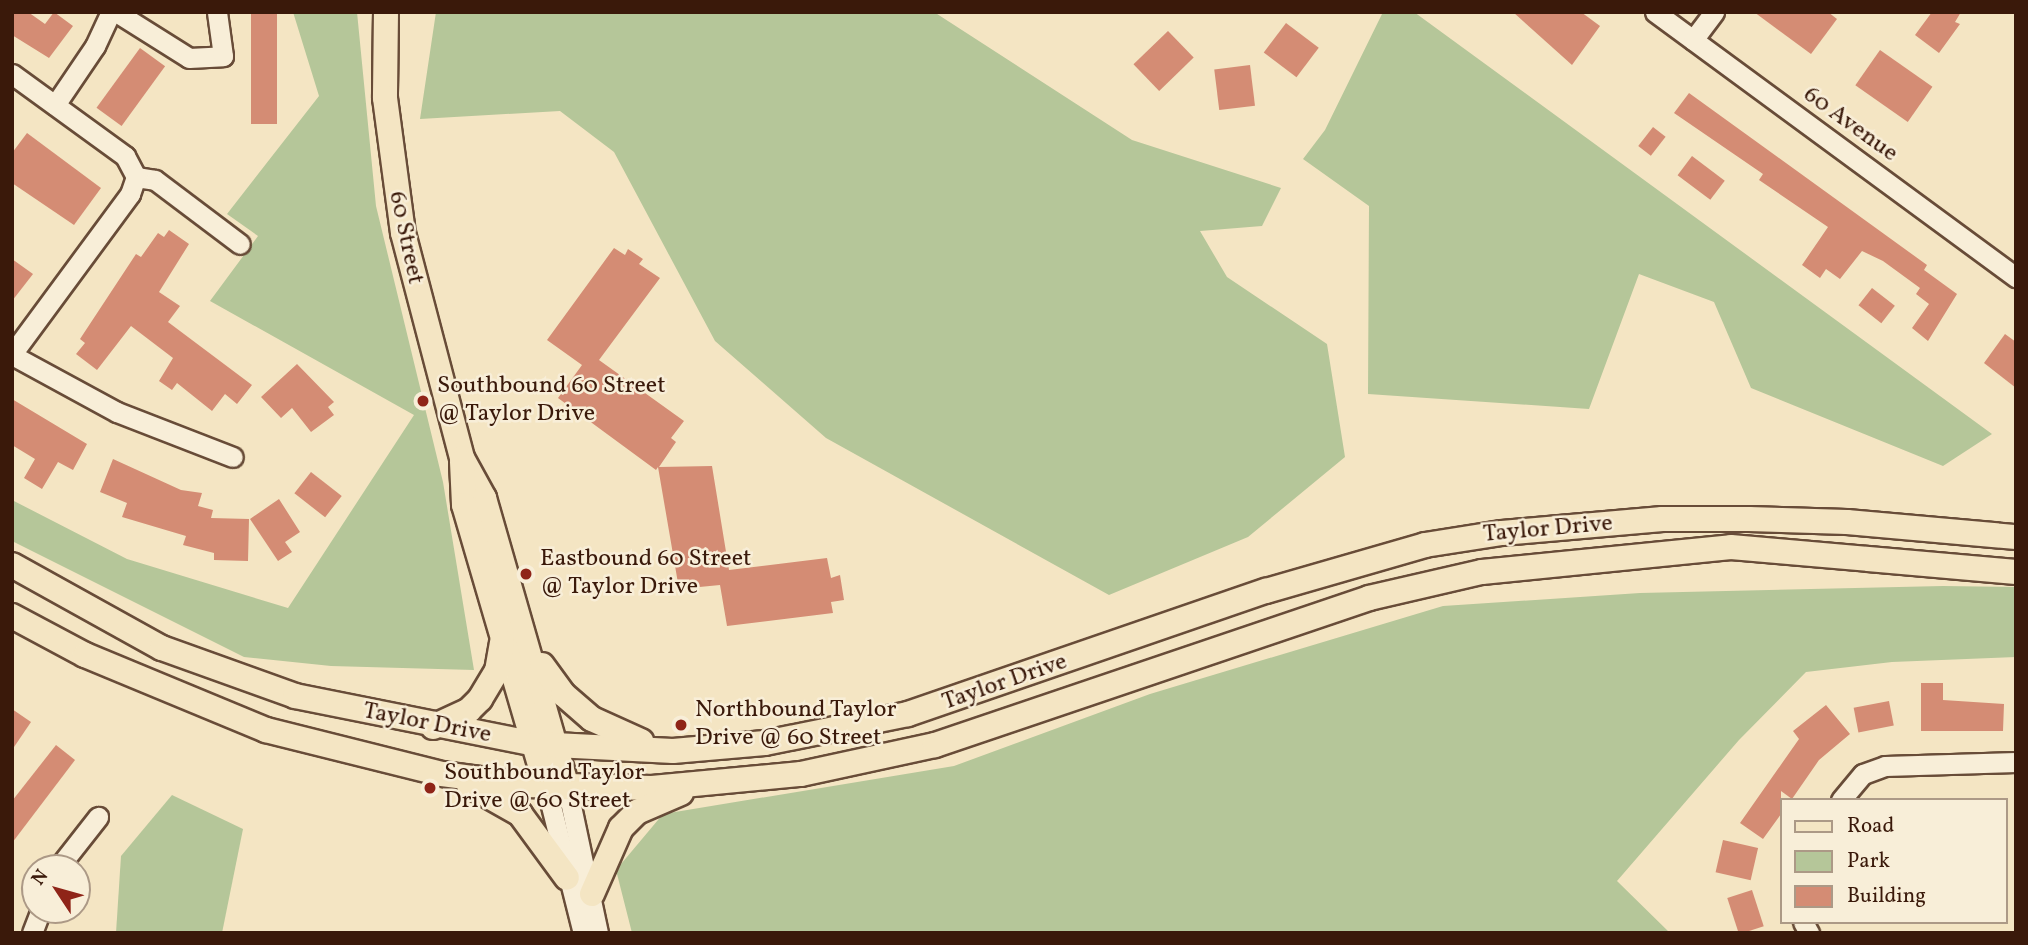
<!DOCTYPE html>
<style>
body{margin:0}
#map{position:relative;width:2028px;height:945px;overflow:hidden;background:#f4e5c3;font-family:Vollkorn,serif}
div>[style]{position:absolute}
.green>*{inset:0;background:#b5c699}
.building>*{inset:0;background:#d48c74;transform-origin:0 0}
.roads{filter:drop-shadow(2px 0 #684c38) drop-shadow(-2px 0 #684c38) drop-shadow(0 2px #684c38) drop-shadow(0 -2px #684c38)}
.minor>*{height:19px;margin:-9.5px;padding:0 9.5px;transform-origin:9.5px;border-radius:9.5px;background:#f8eed8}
.major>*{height:24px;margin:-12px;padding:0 12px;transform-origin:12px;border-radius:12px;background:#f4e5c3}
.dots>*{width:19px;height:19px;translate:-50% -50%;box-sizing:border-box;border:4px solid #f8eed8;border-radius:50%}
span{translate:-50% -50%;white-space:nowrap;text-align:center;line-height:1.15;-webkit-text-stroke:5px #f8eed8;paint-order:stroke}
.street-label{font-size:24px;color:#3a190a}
.poi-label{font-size:24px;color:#3a190a}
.left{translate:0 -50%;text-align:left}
.frame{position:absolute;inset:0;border:14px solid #3a190a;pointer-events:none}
.legend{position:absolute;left:1780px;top:798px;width:228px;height:126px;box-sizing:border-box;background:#f8eed8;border:2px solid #ac9986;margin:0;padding:9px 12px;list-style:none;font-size:21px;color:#3a190a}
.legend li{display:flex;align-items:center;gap:14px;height:35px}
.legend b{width:35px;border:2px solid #ac9986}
.north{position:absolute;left:21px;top:854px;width:70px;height:70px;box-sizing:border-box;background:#f8eed8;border:2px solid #ac9986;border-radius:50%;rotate:306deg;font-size:19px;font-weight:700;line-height:28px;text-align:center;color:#3a190a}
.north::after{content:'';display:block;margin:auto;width:24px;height:32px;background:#8f2418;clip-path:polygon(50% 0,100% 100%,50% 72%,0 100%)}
</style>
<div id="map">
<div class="green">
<i style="clip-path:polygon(293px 12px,357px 12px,376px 206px,443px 482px,474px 670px,331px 666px,244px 657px,12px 541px,12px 500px,127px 559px,288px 608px,414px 415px,210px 301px,258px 236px,227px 214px,319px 96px)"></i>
<i style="clip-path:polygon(436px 12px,934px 12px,1132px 140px,1281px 188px,1262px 226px,1200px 231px,1227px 277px,1327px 344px,1345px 457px,1248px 537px,1109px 595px,826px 438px,715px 341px,614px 152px,560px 111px,420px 119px)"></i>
<i style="clip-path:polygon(1383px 12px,1414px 12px,1992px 434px,1943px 466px,1751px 388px,1714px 302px,1639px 274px,1589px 409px,1368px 394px,1369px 206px,1303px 159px,1325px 130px)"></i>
<i style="clip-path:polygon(1943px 586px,2016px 587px,2016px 657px,1892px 662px,1806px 672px,1739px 740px,1617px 881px,1670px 933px,632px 933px,616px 870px,663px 814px,954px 766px,1150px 694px,1443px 606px,1640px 593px)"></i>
<i style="clip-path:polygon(172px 795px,243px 829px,222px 933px,116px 933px,121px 856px)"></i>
</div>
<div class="building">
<i style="clip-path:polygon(12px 12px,28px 12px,45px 24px,54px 12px,73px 26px,49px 58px,12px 35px)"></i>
<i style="left:251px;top:12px;width:26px;height:112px"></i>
<i style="clip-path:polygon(1513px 12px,1581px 12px,1600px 26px,1572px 65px)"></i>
<i style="clip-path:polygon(1754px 12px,1828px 12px,1837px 19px,1811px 54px)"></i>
<i style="clip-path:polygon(1932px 12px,1961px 12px,1955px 22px,1960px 24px,1939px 53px,1915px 35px)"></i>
<i style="left:1286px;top:23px;width:41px;height:37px;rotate:37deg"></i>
<i style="left:1168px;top:31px;width:37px;height:48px;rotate:46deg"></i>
<i style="left:140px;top:48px;width:31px;height:74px;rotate:36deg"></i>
<i style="left:1880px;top:50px;width:64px;height:43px;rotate:35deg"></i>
<i style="left:1250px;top:65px;width:41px;height:36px;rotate:83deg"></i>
<i style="clip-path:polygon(1689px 93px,1927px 265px,1924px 270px,1957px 294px,1928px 341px,1912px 328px,1929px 304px,1916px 294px,1920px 288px,1883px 261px,1862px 251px,1840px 279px,1826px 269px,1820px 278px,1802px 265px,1828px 227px,1759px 180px,1763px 174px,1674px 113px)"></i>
<i style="left:1653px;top:127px;width:16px;height:24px;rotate:38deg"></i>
<i style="clip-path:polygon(27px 133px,101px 188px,74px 225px,12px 183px,12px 153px)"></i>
<i style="left:1692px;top:156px;width:41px;height:24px;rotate:37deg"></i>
<i style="clip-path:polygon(169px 230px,189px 244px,159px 292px,180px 306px,168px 322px,252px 385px,237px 404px,225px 394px,212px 411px,177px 383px,172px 390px,159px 381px,173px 358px,131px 326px,97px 370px,76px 354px,85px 343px,80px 339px,136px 254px,141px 257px,158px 233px,164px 237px)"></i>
<i style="clip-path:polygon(614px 248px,625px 255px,628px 249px,643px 259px,639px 264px,660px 278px,599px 360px,684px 421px,671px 438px,676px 442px,659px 467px,712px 466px,729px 570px,827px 558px,831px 578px,840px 575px,844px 600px,831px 602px,833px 613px,727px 626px,720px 585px,679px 589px,658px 467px,656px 470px,558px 398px,582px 365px,547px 340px)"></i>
<i style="clip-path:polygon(12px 259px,33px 274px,12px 301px)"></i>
<i style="left:1872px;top:288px;width:29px;height:22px;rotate:38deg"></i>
<i style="clip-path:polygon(2005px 334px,2016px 342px,2016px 388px,1984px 363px)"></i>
<i style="clip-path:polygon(297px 364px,334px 402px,328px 407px,334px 415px,311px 432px,292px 408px,281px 418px,261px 397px)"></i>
<i style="clip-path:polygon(12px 399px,87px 444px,73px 470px,58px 462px,42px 489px,24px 478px,35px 459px,12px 445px)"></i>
<i style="clip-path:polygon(113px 459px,181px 490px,202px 493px,198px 506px,213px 510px,211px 518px,249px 519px,248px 561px,214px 560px,214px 553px,183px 545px,186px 536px,122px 517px,127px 503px,100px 492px)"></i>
<i style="left:311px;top:472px;width:39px;height:27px;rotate:38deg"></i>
<i style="clip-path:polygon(279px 499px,300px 532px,285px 542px,292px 552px,278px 561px,250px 519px)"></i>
<i style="clip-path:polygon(1921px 683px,1943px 683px,1943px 700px,2004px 704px,2003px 731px,1921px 731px)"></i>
<i style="left:1889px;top:701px;width:25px;height:36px;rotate:79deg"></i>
<i style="clip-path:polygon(1826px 705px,1850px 734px,1819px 760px,1792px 799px,1781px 791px,1781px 814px,1763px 839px,1740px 823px,1799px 739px,1793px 731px)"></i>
<i style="clip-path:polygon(12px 709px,31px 722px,12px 750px)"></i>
<i style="clip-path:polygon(56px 745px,75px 760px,12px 843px,12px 801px)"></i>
<i style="left:1723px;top:840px;width:36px;height:33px;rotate:13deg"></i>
<i style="left:1752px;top:890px;width:38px;height:26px;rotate:72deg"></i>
</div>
<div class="roads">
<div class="minor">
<i style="left:116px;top:12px;width:86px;rotate:32.2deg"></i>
<i style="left:189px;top:58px;width:34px;rotate:-3deg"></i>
<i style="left:223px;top:56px;width:44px;rotate:-97.8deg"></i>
<i style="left:1655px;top:12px;width:448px;rotate:36.3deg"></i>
<i style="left:1693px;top:40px;width:35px;rotate:-53deg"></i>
<i style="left:12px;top:74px;width:140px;rotate:36deg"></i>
<i style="left:125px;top:156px;width:24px;rotate:62deg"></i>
<i style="left:55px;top:105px;width:71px;rotate:-55.9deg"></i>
<i style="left:95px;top:46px;width:38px;rotate:-65deg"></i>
<i style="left:136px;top:177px;width:19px;rotate:9deg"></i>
<i style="left:155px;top:180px;width:106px;rotate:37deg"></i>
<i style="left:12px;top:354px;width:199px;rotate:-53.6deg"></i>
<i style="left:130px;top:194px;width:18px;rotate:-71deg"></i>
<i style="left:12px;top:355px;width:119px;rotate:28.5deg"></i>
<i style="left:117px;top:412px;width:124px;rotate:21.2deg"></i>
<i style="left:546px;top:786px;width:152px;rotate:75.9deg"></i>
<i style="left:567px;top:787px;width:149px;rotate:78deg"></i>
<i style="left:1841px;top:800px;width:34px;rotate:-50deg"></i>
<i style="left:1863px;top:774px;width:23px;rotate:-20deg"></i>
<i style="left:1885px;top:766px;width:131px;rotate:-1.7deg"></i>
<i style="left:58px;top:868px;width:65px;rotate:-51.9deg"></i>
<i style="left:1803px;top:922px;width:13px;rotate:61deg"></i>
<i style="left:32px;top:933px;width:25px;rotate:-69deg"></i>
</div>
<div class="major">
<i style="left:386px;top:12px;width:86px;rotate:90.7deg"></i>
<i style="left:385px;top:98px;width:136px;rotate:82.4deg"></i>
<i style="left:403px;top:233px;width:233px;rotate:75.3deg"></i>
<i style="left:462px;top:458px;width:46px;rotate:61.2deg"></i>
<i style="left:484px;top:498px;width:301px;rotate:74deg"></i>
<i style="left:462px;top:462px;width:43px;rotate:87.3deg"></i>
<i style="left:464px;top:505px;width:293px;rotate:73.7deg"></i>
<i style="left:12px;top:565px;width:171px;rotate:29deg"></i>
<i style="left:162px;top:648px;width:141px;rotate:19.8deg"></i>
<i style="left:295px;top:696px;width:245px;rotate:11.3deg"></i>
<i style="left:535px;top:744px;width:138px;rotate:2.9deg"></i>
<i style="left:673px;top:751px;width:92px;rotate:-5deg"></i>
<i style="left:765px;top:743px;width:146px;rotate:-11.5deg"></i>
<i style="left:908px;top:714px;width:379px;rotate:-19deg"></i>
<i style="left:1266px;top:591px;width:166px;rotate:-16.1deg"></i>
<i style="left:1425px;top:545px;width:78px;rotate:-8.9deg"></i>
<i style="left:1502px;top:533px;width:161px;rotate:-5deg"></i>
<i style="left:1662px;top:519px;width:87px"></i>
<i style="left:1749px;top:519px;width:98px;rotate:1.8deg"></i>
<i style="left:1847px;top:522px;width:170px;rotate:5.1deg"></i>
<i style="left:12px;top:616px;width:83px;rotate:28.1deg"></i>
<i style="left:85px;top:655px;width:196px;rotate:22.5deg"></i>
<i style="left:266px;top:730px;width:181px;rotate:14deg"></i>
<i style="left:442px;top:774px;width:84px;rotate:7.5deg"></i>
<i style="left:525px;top:785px;width:127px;rotate:1.4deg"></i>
<i style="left:652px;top:788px;width:150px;rotate:-5.4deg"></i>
<i style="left:801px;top:774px;width:137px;rotate:-12.2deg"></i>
<i style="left:935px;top:745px;width:458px;rotate:-18.7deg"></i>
<i style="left:1369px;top:598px;width:116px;rotate:-13deg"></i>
<i style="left:1482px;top:572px;width:250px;rotate:-5.7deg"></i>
<i style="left:1731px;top:547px;width:286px;rotate:5deg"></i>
<i style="left:542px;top:665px;width:36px;rotate:54deg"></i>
<i style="left:563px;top:694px;width:38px;rotate:41deg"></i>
<i style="left:592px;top:719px;width:54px;rotate:24.2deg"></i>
<i style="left:433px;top:727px;width:40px;rotate:-25deg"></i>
<i style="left:469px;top:710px;width:16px;rotate:-45deg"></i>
<i style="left:480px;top:699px;width:33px;rotate:-59deg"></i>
<i style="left:497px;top:671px;width:29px;rotate:-80deg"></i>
<i style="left:469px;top:785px;width:59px;rotate:29.6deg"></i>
<i style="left:520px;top:814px;width:79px;rotate:53.7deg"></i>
<i style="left:592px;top:894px;width:72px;rotate:-66.3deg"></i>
<i style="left:621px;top:828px;width:23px;rotate:-45deg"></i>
<i style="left:637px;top:812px;width:48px;rotate:-23.4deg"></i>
</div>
</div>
<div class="dots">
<i style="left:423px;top:401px;background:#8f2418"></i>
<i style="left:526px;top:574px;background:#8f2418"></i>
<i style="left:681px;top:725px;background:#8f2418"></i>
<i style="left:430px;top:788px;background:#8f2418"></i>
</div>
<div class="street-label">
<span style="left:1850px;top:125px;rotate:36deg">60 Avenue</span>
<span style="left:405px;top:238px;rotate:78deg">60 Street</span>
<span style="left:1548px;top:530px;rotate:-5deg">Taylor Drive</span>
<span style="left:1005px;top:683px;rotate:-19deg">Taylor Drive</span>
<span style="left:427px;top:724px;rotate:11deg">Taylor Drive</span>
</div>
<div class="poi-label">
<span class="left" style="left:437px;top:401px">Southbound 60 Street<br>@ Taylor Drive</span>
<span class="left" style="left:540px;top:574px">Eastbound 60 Street<br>@ Taylor Drive</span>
<span class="left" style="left:695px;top:725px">Northbound Taylor<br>Drive @ 60 Street</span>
<span class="left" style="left:444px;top:788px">Southbound Taylor<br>Drive @ 60 Street</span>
</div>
<div class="frame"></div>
<ul class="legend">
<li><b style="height:9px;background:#f4e5c3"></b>Road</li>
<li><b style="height:19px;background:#b5c699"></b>Park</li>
<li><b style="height:19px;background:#d48c74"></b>Building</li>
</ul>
<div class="north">N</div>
</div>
